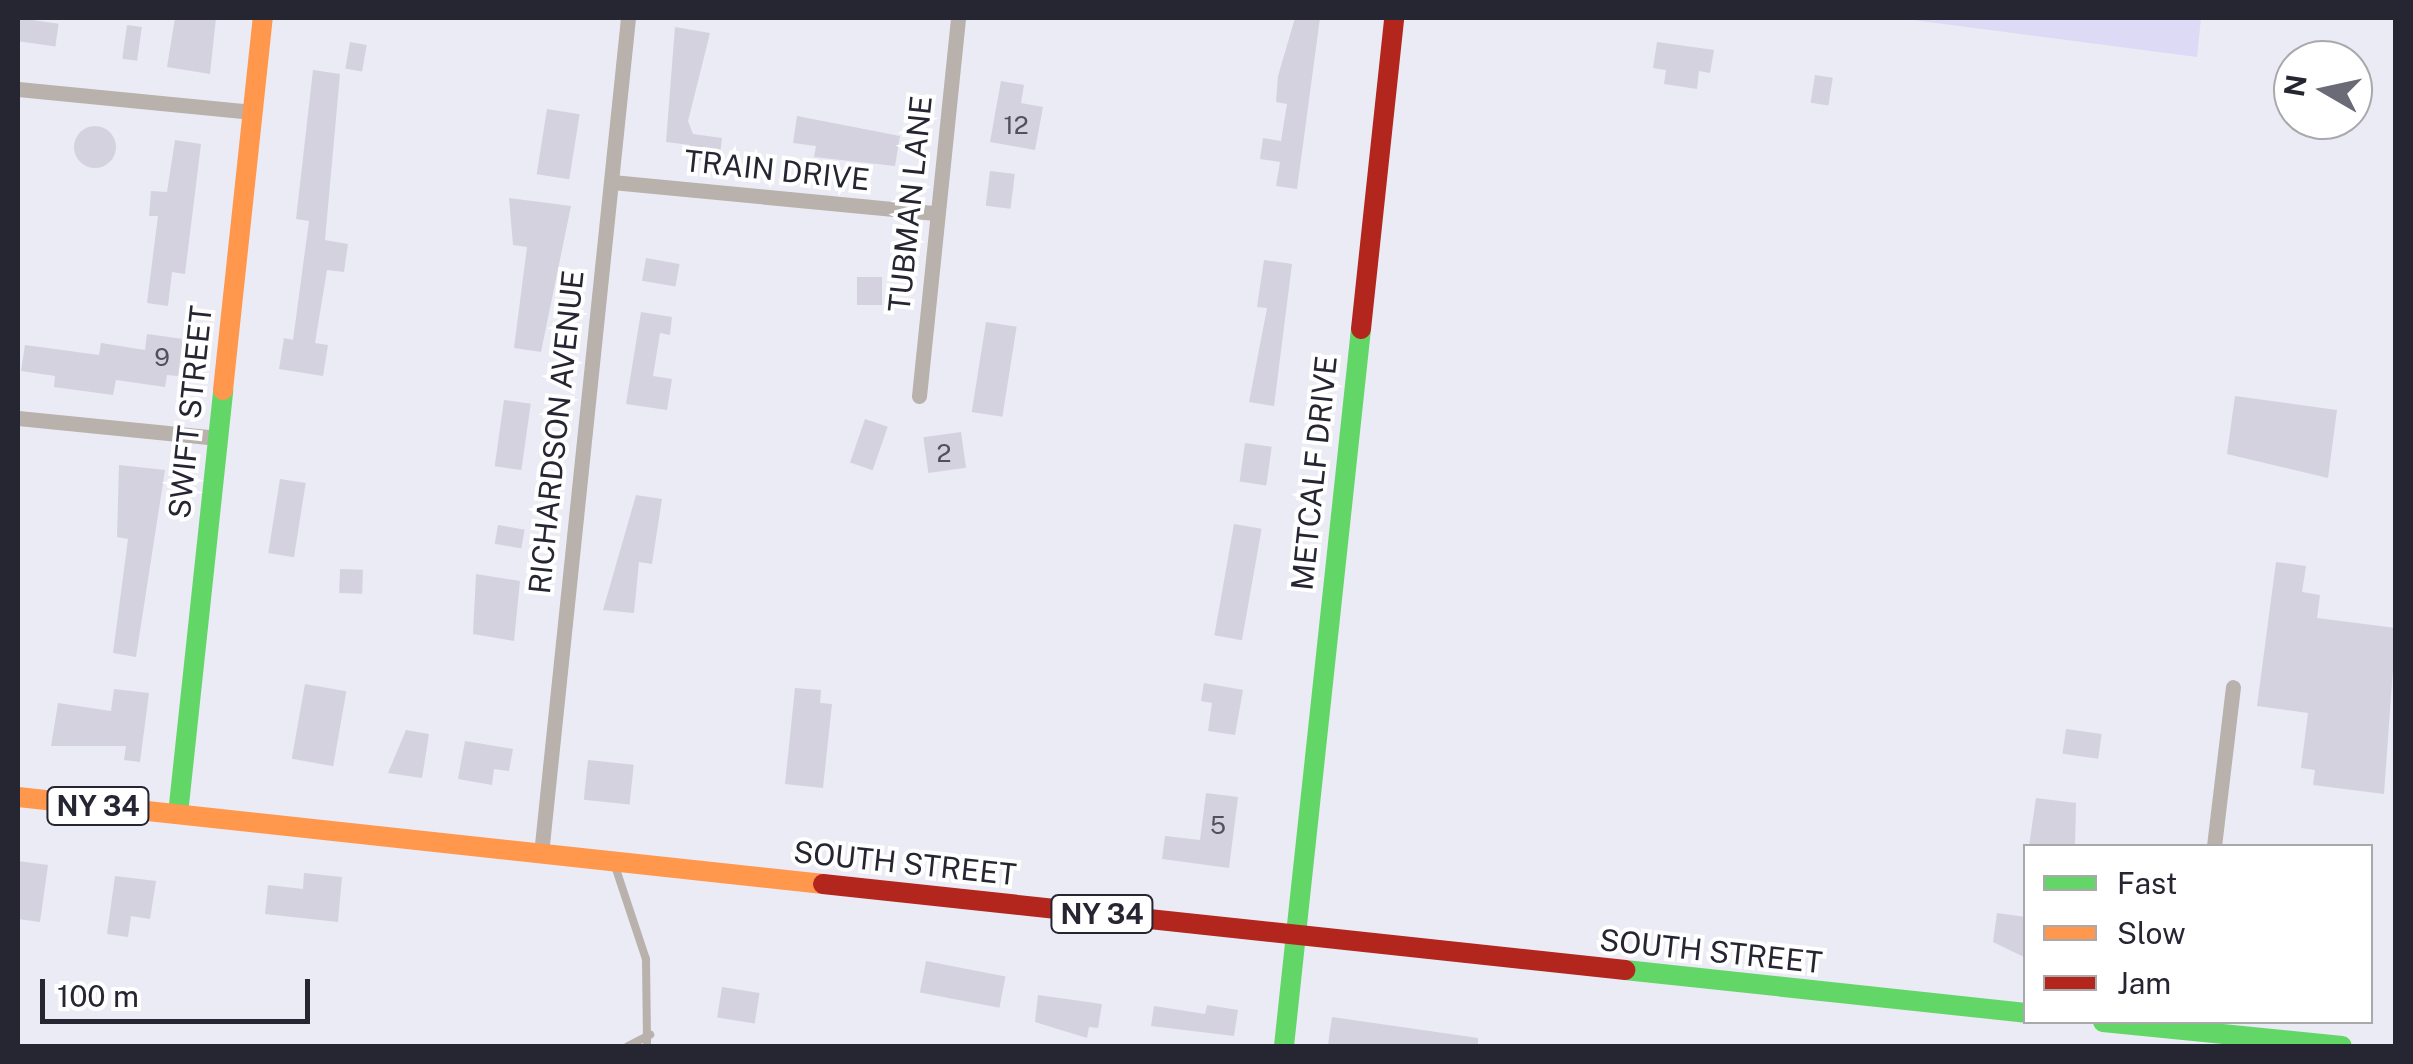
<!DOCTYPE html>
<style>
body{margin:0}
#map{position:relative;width:2413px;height:1064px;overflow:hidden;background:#ebebf6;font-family:"Public Sans",sans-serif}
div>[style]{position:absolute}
.green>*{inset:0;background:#dcdaf5}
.building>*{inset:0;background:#d3d2de;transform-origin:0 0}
.round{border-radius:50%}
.lane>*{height:8px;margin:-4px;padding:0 4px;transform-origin:4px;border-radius:4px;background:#b8b1ac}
.street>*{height:15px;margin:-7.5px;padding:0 7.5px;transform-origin:7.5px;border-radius:7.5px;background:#b8b1ac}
.fast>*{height:20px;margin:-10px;padding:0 10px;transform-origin:10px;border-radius:10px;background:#63d668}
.slow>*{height:20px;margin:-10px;padding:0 10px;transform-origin:10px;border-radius:10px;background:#ff974d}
.jam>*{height:20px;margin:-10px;padding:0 10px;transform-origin:10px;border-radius:10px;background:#b3261e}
span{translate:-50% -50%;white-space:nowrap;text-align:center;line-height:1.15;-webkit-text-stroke:8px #fff;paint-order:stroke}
.number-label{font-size:25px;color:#51505d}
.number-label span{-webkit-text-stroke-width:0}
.shield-label span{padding:2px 8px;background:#fff;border:2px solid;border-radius:8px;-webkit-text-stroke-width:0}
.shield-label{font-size:28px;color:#262532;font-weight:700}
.street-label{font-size:30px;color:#262532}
.frame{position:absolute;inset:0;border:20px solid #262532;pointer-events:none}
.legend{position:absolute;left:2023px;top:844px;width:350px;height:180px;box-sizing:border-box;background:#fff;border:2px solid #a8a8ad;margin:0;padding:12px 18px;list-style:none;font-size:30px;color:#262532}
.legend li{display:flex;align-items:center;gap:20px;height:50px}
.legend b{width:50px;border:2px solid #a8a8ad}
.north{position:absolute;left:2273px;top:40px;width:100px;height:100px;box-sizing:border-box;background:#fff;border:2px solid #a8a8ad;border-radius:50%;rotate:279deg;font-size:28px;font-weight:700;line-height:40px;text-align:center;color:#262532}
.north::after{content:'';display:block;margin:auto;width:35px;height:45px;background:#6b6a77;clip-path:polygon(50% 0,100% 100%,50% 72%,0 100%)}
.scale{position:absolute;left:40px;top:979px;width:270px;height:45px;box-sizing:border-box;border:5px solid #262532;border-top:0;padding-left:12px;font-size:30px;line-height:35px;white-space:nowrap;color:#262532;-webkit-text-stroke:8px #fff;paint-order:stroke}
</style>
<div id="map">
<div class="green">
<i style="clip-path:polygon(1898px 18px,2201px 18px,2197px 57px)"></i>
</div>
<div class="building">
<i style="left:18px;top:18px;width:41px;height:23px;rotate:8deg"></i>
<i style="clip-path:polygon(175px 18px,216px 18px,210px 74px,167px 67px)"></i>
<i style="clip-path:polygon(1295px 18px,1320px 18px,1297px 189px,1276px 186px,1280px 162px,1260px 159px,1263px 138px,1281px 141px,1287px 104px,1276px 102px,1278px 76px)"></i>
<i style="left:127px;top:25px;width:15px;height:34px;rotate:8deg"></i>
<i style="clip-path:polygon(675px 27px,710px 33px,688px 121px,693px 134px,722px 138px,719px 163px,688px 159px,690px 145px,666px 142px)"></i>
<i style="left:350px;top:42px;width:17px;height:27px;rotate:10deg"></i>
<i style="clip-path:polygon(1657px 42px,1714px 50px,1710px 73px,1699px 71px,1697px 89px,1664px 84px,1666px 70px,1653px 68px)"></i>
<i style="clip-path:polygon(313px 70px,340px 74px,325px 240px,348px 244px,344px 272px,327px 270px,315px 343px,328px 345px,323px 376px,279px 369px,284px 338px,293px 340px,309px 221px,296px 219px)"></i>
<i style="left:1815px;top:75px;width:18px;height:28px;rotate:9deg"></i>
<i style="clip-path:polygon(1001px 81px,1024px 85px,1021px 103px,1043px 107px,1035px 150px,990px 142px)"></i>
<i style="left:547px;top:109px;width:33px;height:66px;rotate:9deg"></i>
<i style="clip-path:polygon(797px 116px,900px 136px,895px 166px,814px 157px,816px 146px,793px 143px)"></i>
<i class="round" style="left:74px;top:126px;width:42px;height:42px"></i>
<i style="clip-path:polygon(175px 140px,201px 144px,185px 274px,172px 272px,168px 306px,147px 303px,158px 216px,149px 216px,151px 191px,167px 192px)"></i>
<i style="left:990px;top:171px;width:25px;height:35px;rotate:7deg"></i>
<i style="clip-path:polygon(509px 198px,571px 206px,541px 352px,514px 348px,527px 247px,513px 245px)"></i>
<i style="left:646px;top:258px;width:34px;height:23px;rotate:10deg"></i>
<i style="clip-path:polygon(1264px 260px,1292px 264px,1274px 406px,1249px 402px,1267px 308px,1257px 307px)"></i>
<i style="left:857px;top:277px;width:25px;height:28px"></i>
<i style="clip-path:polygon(641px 312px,672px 317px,670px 335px,660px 333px,653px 376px,672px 379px,667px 410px,626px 404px)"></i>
<i style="left:986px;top:322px;width:31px;height:91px;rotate:9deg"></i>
<i style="clip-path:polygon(147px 334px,183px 339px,178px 376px,167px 375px,165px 387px,116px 380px,113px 395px,54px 387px,55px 376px,21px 371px,25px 345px,99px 355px,101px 343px,145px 350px)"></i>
<i style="clip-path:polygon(2235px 396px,2337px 410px,2328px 478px,2227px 454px)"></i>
<i style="left:504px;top:400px;width:27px;height:67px;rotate:8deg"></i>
<i style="left:865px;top:419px;width:24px;height:46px;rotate:19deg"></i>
<i style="left:961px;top:432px;width:36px;height:38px;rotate:82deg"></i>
<i style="left:1245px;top:443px;width:27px;height:39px;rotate:8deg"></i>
<i style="clip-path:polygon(119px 465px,165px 470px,136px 657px,113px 653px,128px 539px,117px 537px)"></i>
<i style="left:280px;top:479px;width:26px;height:75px;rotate:9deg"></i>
<i style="clip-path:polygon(636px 495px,662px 499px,652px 564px,639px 562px,634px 613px,603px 610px)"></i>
<i style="left:1234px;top:524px;width:28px;height:113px;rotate:10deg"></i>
<i style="left:498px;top:525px;width:27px;height:19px;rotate:10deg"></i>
<i style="clip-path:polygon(2276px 562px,2306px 566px,2302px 592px,2320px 595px,2317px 618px,2396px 628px,2384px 794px,2313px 785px,2315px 770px,2301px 768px,2308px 713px,2257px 706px)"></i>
<i style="left:340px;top:569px;width:23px;height:24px;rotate:2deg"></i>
<i style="clip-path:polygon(476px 574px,520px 581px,514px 641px,473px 634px)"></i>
<i style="clip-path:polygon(1204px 683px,1243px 690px,1235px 735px,1208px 731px,1212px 703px,1201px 701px)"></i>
<i style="left:305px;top:684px;width:42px;height:76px;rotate:10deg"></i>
<i style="clip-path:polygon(795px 688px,821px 690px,820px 703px,832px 704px,823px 788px,785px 784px)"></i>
<i style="clip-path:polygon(114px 689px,149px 693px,140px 762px,124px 760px,126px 746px,51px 746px,58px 703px,111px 711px)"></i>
<i style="left:2066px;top:729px;width:36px;height:25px;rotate:8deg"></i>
<i style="clip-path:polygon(406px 730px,429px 734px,422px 778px,388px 773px)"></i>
<i style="clip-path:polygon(465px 741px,513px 749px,509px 771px,494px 769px,492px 785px,458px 779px)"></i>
<i style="left:588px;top:760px;width:46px;height:40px;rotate:6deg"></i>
<i style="clip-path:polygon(1206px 793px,1238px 797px,1229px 868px,1162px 859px,1165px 836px,1200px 840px)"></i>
<i style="clip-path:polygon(2036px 798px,2076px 803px,2075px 846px,2029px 846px)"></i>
<i style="clip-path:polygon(18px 861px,48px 865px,40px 922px,18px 919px)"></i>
<i style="clip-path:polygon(304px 873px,342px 877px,338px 922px,265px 914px,268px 885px,303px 889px)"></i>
<i style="clip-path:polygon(115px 876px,156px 881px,150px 919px,131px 916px,128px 937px,107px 934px)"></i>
<i style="clip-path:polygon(1997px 913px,2026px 917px,2026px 958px,1993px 942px)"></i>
<i style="left:926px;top:961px;width:81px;height:32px;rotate:11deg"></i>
<i style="left:722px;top:987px;width:38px;height:31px;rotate:9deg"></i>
<i style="clip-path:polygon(1038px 995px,1102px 1004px,1098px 1028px,1089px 1027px,1087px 1038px,1035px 1022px)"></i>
<i style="clip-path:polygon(1207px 1005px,1238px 1010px,1234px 1036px,1151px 1026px,1154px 1006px,1205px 1014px)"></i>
<i style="clip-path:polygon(1332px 1017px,1478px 1038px,1478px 1046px,1328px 1045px)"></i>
</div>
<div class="lane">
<i style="left:615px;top:866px;width:98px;rotate:71.6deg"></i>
<i style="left:646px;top:959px;width:87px;rotate:89.3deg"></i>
<i style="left:628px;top:1046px;width:25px;rotate:-27deg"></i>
</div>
<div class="street">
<i style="left:18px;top:89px;width:236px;rotate:5.6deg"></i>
<i style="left:612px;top:182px;width:325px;rotate:5.5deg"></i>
<i style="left:919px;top:396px;width:380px;rotate:-84.1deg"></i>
<i style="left:18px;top:418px;width:201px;rotate:5.7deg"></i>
<i style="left:2214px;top:846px;width:160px;rotate:-83.2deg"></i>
<i style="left:541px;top:854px;width:841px;rotate:-84.06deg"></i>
</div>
<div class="fast">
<i style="left:178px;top:814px;width:426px;rotate:-83.9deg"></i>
<i style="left:1625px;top:970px;width:403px;rotate:6.1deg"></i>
<i style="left:2103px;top:1022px;width:240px;rotate:5.7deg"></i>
<i style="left:1284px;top:1046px;width:721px;rotate:-83.87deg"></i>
</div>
<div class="slow">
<i style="left:223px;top:390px;width:374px;rotate:-83.9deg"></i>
<i style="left:18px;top:797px;width:810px;rotate:6.17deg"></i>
</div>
<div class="jam">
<i style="left:1361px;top:329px;width:313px;rotate:-83.9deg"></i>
<i style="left:823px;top:884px;width:807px;rotate:6.12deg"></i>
</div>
<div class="number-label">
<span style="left:1016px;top:125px">12</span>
<span style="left:162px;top:357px">9</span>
<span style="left:944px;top:453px">2</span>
<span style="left:1218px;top:825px">5</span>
</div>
<div class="shield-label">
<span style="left:98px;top:806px">NY 34</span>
<span style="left:1102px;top:914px">NY 34</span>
</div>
<div class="street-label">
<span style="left:777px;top:170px;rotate:6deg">TRAIN DRIVE</span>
<span style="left:910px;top:204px;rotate:-84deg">TUBMAN LANE</span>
<span style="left:190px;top:412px;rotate:-84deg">SWIFT STREET</span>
<span style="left:556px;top:432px;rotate:-84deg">RICHARDSON AVENUE</span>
<span style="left:1314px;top:473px;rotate:-84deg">METCALF DRIVE</span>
<span style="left:905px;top:863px;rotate:6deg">SOUTH STREET</span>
<span style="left:1711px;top:951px;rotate:6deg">SOUTH STREET</span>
</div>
<div class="frame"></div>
<ul class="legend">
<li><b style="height:12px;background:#63d668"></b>Fast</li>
<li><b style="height:12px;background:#ff974d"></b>Slow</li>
<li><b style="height:12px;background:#b3261e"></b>Jam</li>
</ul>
<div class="north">N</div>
<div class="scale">100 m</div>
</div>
